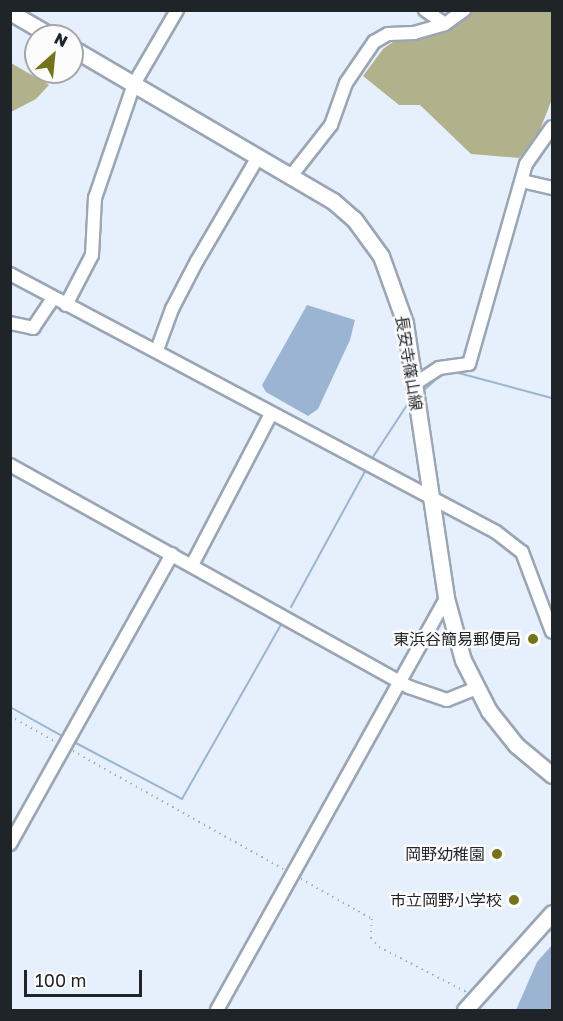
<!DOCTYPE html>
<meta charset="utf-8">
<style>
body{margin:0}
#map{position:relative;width:563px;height:1021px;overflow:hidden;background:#e6f0fc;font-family:"Golos Text","Noto Sans JP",sans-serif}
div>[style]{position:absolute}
.forest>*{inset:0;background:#b1b28c}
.water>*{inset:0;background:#9ab4d2}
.stream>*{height:2px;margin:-1px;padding:0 1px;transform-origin:1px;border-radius:1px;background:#9ab4d2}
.path>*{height:1.5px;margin-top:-0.75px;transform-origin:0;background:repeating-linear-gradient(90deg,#a5adb7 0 1.5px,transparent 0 6px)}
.roads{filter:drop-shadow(2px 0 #9aa6b4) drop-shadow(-2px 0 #9aa6b4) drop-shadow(0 2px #9aa6b4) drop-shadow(0 -2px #9aa6b4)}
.minor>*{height:12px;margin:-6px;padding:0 6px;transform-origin:6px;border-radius:6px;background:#fff}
.major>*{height:15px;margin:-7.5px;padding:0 7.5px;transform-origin:7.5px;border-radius:7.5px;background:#fff}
.dots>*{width:16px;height:16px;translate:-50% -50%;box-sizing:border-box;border:3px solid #fcfcfc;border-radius:50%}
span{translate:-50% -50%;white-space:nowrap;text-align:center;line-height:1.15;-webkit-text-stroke:4.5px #fcfcfc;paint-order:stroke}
.street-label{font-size:16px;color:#1f2429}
.poi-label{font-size:16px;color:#1f2429}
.right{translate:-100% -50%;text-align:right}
.frame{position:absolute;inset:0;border:12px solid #1f2429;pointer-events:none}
.north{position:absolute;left:24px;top:24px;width:60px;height:60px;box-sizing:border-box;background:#fcfcfc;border:2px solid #a4a6a8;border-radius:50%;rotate:27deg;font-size:16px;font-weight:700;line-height:24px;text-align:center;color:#1f2429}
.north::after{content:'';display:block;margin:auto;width:21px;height:27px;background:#757318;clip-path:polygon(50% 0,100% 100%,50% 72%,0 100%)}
.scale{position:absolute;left:24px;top:970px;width:118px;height:27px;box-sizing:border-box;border:3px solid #1f2429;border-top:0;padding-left:8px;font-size:18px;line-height:21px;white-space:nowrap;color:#1f2429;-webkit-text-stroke:4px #fcfcfc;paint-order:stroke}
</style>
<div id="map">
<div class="forest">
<i style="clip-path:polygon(471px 11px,552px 11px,552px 99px,538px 135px,519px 158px,471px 154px,420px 105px,399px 105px,363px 76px,383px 49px,407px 32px,432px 20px)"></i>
<i style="clip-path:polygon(11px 63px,49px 85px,36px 99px,11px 112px)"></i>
</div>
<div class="water">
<i style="clip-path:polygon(307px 305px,355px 320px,350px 340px,318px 409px,308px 416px,266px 392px,262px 385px)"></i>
<i style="clip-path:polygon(552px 945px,552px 1010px,516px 1010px,537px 962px)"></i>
</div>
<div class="stream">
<i style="left:451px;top:371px;width:105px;rotate:15deg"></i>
<i style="left:423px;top:391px;width:27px;rotate:-42deg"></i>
<i style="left:371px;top:460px;width:69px;rotate:-56.8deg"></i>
<i style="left:291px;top:607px;width:155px;rotate:-61.4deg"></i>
<i style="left:10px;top:707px;width:64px;rotate:29deg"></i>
<i style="left:74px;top:742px;width:122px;rotate:27.8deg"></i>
<i style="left:182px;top:799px;width:200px;rotate:-60.4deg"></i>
</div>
<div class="path">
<i style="left:10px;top:716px;width:53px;rotate:29.5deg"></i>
<i style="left:73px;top:751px;width:241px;rotate:29.3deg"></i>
<i style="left:301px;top:879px;width:81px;rotate:29.4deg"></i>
<i style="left:372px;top:919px;width:19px;rotate:93deg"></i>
<i style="left:371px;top:938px;width:12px;rotate:48deg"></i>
<i style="left:379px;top:947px;width:98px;rotate:27.3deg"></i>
</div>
<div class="roads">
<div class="minor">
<i style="left:425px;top:10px;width:24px;rotate:35deg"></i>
<i style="left:291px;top:176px;width:65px;rotate:-51.9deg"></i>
<i style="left:331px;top:125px;width:45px;rotate:-70.3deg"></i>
<i style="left:346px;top:83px;width:50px;rotate:-55.7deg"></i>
<i style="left:374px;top:42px;width:16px;rotate:-30deg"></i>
<i style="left:388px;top:34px;width:26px;rotate:-2deg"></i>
<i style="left:414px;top:33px;width:32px;rotate:-16deg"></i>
<i style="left:445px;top:24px;width:24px;rotate:-36deg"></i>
<i style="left:522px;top:181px;width:31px;rotate:13deg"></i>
<i style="left:10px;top:274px;width:550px;rotate:27.96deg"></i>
<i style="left:496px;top:532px;width:33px;rotate:38deg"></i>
<i style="left:522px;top:552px;width:85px;rotate:69.4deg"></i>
<i style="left:66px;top:305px;width:56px;rotate:-62.5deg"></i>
<i style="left:92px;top:255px;width:57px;rotate:-87deg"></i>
<i style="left:95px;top:198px;width:120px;rotate:-71.1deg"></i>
<i style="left:134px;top:84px;width:86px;rotate:-59.8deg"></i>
<i style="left:10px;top:323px;width:24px;rotate:12deg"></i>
<i style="left:33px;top:328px;width:36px;rotate:-56deg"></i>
<i style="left:157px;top:350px;width:44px;rotate:-69.9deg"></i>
<i style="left:172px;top:309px;width:54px;rotate:-62.5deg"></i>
<i style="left:197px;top:261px;width:121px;rotate:-59.6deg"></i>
<i style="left:413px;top:385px;width:31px;rotate:-33deg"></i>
<i style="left:439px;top:368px;width:30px;rotate:-8deg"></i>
<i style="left:469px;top:364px;width:208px;rotate:-74.1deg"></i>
<i style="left:526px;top:164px;width:45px;rotate:-54.9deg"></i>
<i style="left:10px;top:465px;width:457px;rotate:29.1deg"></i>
<i style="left:409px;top:687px;width:40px;rotate:18.9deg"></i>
<i style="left:447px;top:700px;width:31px;rotate:-22deg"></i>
<i style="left:192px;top:565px;width:170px;rotate:-62.4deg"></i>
<i style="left:10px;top:844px;width:332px;rotate:-60.8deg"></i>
<i style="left:217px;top:1010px;width:471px;rotate:-60.9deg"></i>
</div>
<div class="major">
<i style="left:10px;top:12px;width:48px;rotate:30.3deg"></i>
<i style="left:72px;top:48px;width:303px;rotate:30.4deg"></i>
<i style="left:333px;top:201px;width:28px;rotate:41deg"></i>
<i style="left:354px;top:219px;width:46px;rotate:53.9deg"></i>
<i style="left:381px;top:256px;width:71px;rotate:70.3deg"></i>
<i style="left:405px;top:323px;width:278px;rotate:81.5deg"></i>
<i style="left:446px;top:598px;width:64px;rotate:74.7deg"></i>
<i style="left:463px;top:660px;width:57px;rotate:63deg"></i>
<i style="left:489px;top:711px;width:43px;rotate:51.5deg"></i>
<i style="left:516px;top:745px;width:47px;rotate:39.8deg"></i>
<i style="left:465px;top:1010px;width:130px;rotate:-48.1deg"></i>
</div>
</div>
<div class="dots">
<i style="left:533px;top:639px;background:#757318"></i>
<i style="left:497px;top:854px;background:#757318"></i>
<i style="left:514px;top:900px;background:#757318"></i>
</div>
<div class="street-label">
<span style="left:409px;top:363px;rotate:81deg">長安寺篠山線</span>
</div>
<div class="poi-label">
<span class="right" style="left:521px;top:639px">東浜谷簡易郵便局</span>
<span class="right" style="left:485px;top:854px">岡野幼稚園</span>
<span class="right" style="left:502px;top:900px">市立岡野小学校</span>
</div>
<div class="frame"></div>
<div class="north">N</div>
<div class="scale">100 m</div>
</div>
